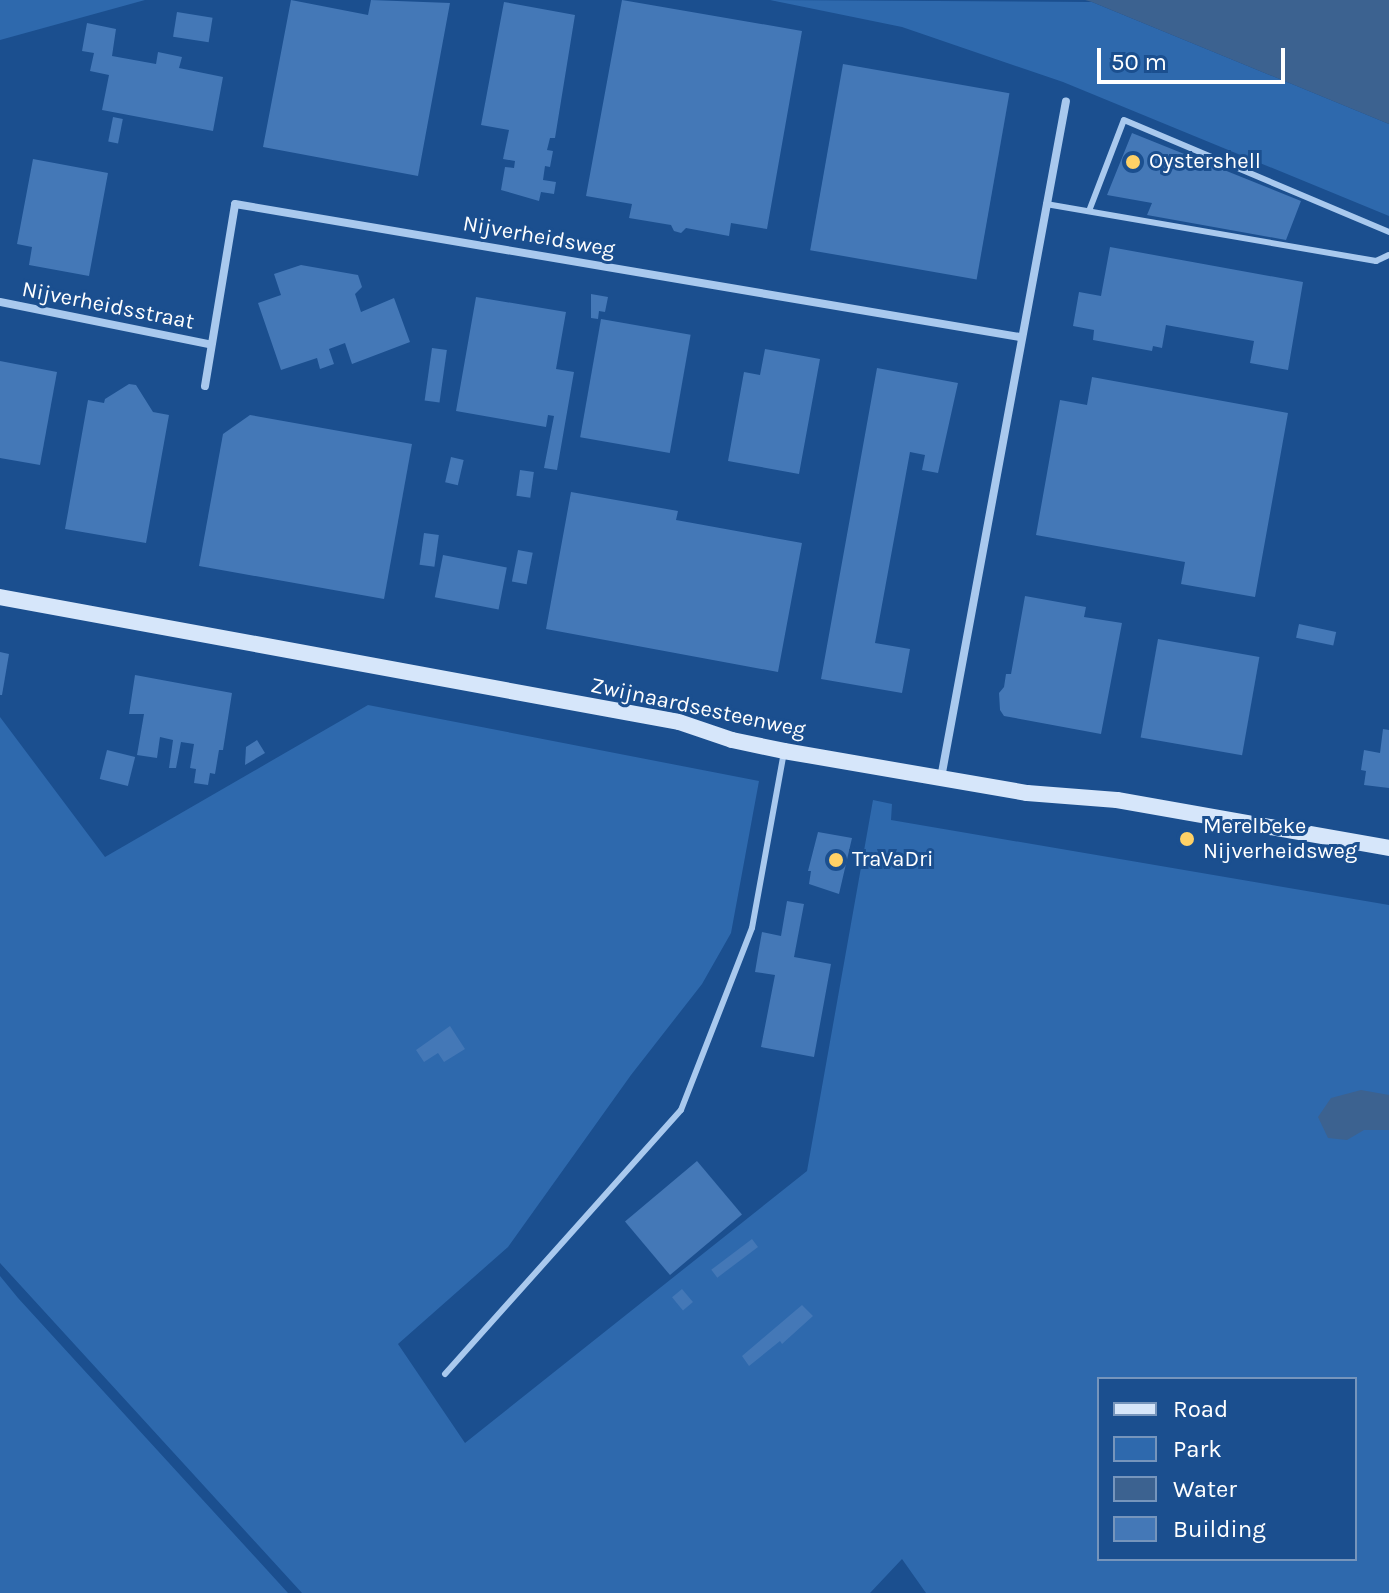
<!DOCTYPE html>
<style>
body{margin:0}
#map{position:relative;width:1389px;height:1593px;overflow:hidden;background:#1b4f8f;font-family:Karla,sans-serif}
div>[style]{position:absolute}
.green>*{inset:0;background:#2e69ad}
.water>*{inset:0;background:#3c6290}
.building>*{inset:0;background:#4478b7;transform-origin:0 0}
.service>*{height:6px;margin:-3px;padding:0 3px;transform-origin:3px;border-radius:3px;background:#a9c9ee}
.minor>*{height:8px;margin:-4px;padding:0 4px;transform-origin:4px;border-radius:4px;background:#a9c9ee}
.secondary>*{height:16px;margin:-8px;padding:0 8px;transform-origin:8px;border-radius:8px;background:#d6e6fa}
.dots>*{width:22px;height:22px;translate:-50% -50%;box-sizing:border-box;border:4px solid #1b4f8f;border-radius:50%}
span{translate:-50% -50%;white-space:nowrap;text-align:center;line-height:1.15;-webkit-text-stroke:6px #1b4f8f;paint-order:stroke}
.poi-label{font-size:22px;color:#fff}
.left{translate:0 -50%;text-align:left}
.street-label{font-size:22px;color:#fff}
.legend{position:absolute;left:1097px;top:1377px;width:260px;height:184px;box-sizing:border-box;background:#1b4f8f;border:2px solid #7695bc;margin:0;padding:10px 14px;list-style:none;font-size:24px;color:#fff}
.legend li{display:flex;align-items:center;gap:16px;height:40px}
.legend b{width:40px;border:2px solid #7695bc}
.scale{position:absolute;left:1097px;top:48px;width:188px;height:36px;box-sizing:border-box;border:4px solid #fff;border-top:0;padding-left:10px;font-size:24px;line-height:28px;white-space:nowrap;color:#fff;-webkit-text-stroke:6px #1b4f8f;paint-order:stroke}
</style>
<div id="map">
<div class="green">
<i style="clip-path:polygon(0 0,145px 0,0 40px)"></i>
<i style="clip-path:polygon(770px 0,1092px 2px,1389px 124px,1389px 216px,1063px 82px,902px 27px)"></i>
<i style="clip-path:polygon(evenodd,368px 705px,759px 781px,731px 933px,702px 984px,631px 1075px,508px 1247px,398px 1344px,465px 1443px,807px 1171px,873px 800px,892px 804px,891px 820px,1389px 905px,1389px 1593px,926px 1593px,902px 1559px,870px 1593px,302px 1593px,0 1263px,0 717px,105px 857px,368px 705px,1099px 1379px,1355px 1379px,1355px 1559px,1099px 1559px,1099px 1379px)"></i>
<i style="clip-path:polygon(0 1276px,18px 1298px,288px 1593px,0 1593px)"></i>
</div>
<div class="water">
<i style="clip-path:polygon(1085px 0,1389px 0,1389px 124px,1092px 2px)"></i>
<i style="clip-path:polygon(1361px 1090px,1389px 1095px,1389px 1130px,1364px 1130px,1347px 1140px,1328px 1138px,1318px 1117px,1331px 1098px)"></i>
</div>
<div class="building">
<i style="clip-path:polygon(291px 0,368px 15px,371px 0,450px 3px,418px 176px,263px 147px)"></i>
<i style="clip-path:polygon(622px 0,802px 31px,767px 229px,731px 223px,729px 236px,686px 228px,681px 233px,674px 231px,671px 225px,629px 218px,632px 204px,586px 196px)"></i>
<i style="clip-path:polygon(504px 2px,575px 15px,555px 138px,550px 138px,547px 150px,553px 151px,550px 167px,545px 166px,543px 180px,556px 182px,554px 194px,541px 192px,539px 201px,501px 190px,505px 167px,514px 168px,515px 161px,503px 159px,509px 130px,481px 125px)"></i>
<i style="left:177px;top:12px;width:36px;height:25px;rotate:9deg"></i>
<i style="clip-path:polygon(87px 23px,116px 29px,112px 56px,156px 64px,158px 52px,182px 57px,179px 68px,223px 77px,213px 131px,102px 110px,109px 75px,90px 71px,94px 53px,82px 51px)"></i>
<i style="left:843px;top:64px;width:169px;height:189px;rotate:10deg"></i>
<i style="left:113px;top:117px;width:10px;height:25px;rotate:11deg"></i>
<i style="clip-path:polygon(1132px 133px,1301px 201px,1286px 240px,1147px 215px,1152px 203px,1107px 195px)"></i>
<i style="clip-path:polygon(33px 159px,108px 173px,89px 276px,29px 265px,32px 247px,17px 244px)"></i>
<i style="clip-path:polygon(1110px 247px,1303px 282px,1288px 370px,1250px 363px,1254px 341px,1166px 325px,1162px 348px,1153px 346px,1152px 351px,1093px 340px,1094px 330px,1073px 326px,1079px 292px,1101px 296px)"></i>
<i style="clip-path:polygon(301px 265px,358px 275px,362px 287px,355px 294px,361px 312px,394px 298px,410px 342px,352px 364px,345px 343px,329px 349px,334px 364px,320px 369px,317px 358px,281px 370px,258px 303px,281px 295px,274px 274px)"></i>
<i style="clip-path:polygon(591px 294px,608px 297px,605px 312px,599px 311px,598px 319px,591px 318px)"></i>
<i style="clip-path:polygon(476px 297px,566px 312px,556px 369px,574px 372px,557px 470px,544px 468px,554px 416px,548px 415px,546px 427px,456px 411px)"></i>
<i style="left:601px;top:319px;width:91px;height:120px;rotate:10deg"></i>
<i style="left:432px;top:348px;width:15px;height:53px;rotate:8deg"></i>
<i style="clip-path:polygon(765px 349px,820px 359px,799px 474px,728px 461px,744px 372px,760px 375px)"></i>
<i style="clip-path:polygon(0 361px,57px 372px,40px 465px,0 458px)"></i>
<i style="clip-path:polygon(877px 368px,958px 383px,938px 473px,922px 470px,925px 455px,910px 452px,875px 643px,910px 649px,902px 693px,821px 679px)"></i>
<i style="clip-path:polygon(1092px 377px,1288px 413px,1255px 597px,1181px 584px,1185px 562px,1036px 535px,1060px 400px,1087px 405px)"></i>
<i style="clip-path:polygon(129px 384px,136px 385px,153px 412px,169px 415px,146px 543px,65px 529px,88px 400px,104px 403px,105px 399px)"></i>
<i style="clip-path:polygon(250px 415px,412px 444px,384px 599px,199px 566px,223px 434px)"></i>
<i style="left:451px;top:457px;width:13px;height:26px;rotate:13deg"></i>
<i style="left:520px;top:470px;width:14px;height:26px;rotate:8deg"></i>
<i style="clip-path:polygon(571px 492px,678px 511px,676px 520px,802px 543px,778px 672px,546px 629px)"></i>
<i style="left:424px;top:533px;width:15px;height:32px;rotate:8deg"></i>
<i style="left:518px;top:550px;width:15px;height:32px;rotate:11deg"></i>
<i style="left:443px;top:555px;width:65px;height:43px;rotate:11deg"></i>
<i style="clip-path:polygon(1025px 596px,1086px 607px,1084px 617px,1122px 623px,1101px 734px,1004px 716px,1000px 710px,999px 693px,1004px 687px,1006px 674px,1011px 674px)"></i>
<i style="left:1299px;top:624px;width:38px;height:14px;rotate:12deg"></i>
<i style="left:1158px;top:639px;width:103px;height:100px;rotate:10deg"></i>
<i style="clip-path:polygon(0 652px,9px 654px,2px 695px,0 695px)"></i>
<i style="clip-path:polygon(135px 675px,232px 693px,223px 750px,219px 750px,215px 774px,210px 773px,208px 785px,194px 783px,196px 769px,190px 768px,194px 744px,181px 742px,176px 768px,169px 768px,173px 740px,160px 737px,157px 758px,137px 755px,144px 714px,129px 714px)"></i>
<i style="clip-path:polygon(1383px 729px,1389px 730px,1389px 788px,1364px 785px,1366px 771px,1361px 770px,1364px 750px,1380px 753px)"></i>
<i style="clip-path:polygon(257px 740px,265px 753px,245px 765px,246px 747px)"></i>
<i style="left:107px;top:750px;width:29px;height:30px;rotate:14deg"></i>
<i style="clip-path:polygon(818px 832px,852px 838px,839px 894px,809px 884px,811px 871px,808px 871px)"></i>
<i style="clip-path:polygon(787px 901px,804px 904px,794px 957px,831px 964px,814px 1057px,761px 1047px,775px 975px,755px 972px,758px 954px,762px 932px,781px 936px)"></i>
<i style="clip-path:polygon(450px 1026px,465px 1049px,444px 1062px,438px 1053px,424px 1062px,416px 1050px)"></i>
<i style="left:697px;top:1161px;width:70px;height:94px;rotate:50deg"></i>
<i style="left:752px;top:1239px;width:10px;height:51px;rotate:53deg"></i>
<i style="left:682px;top:1289px;width:17px;height:13px;rotate:50deg"></i>
<i style="clip-path:polygon(802px 1305px,813px 1316px,782px 1344px,780px 1341px,749px 1366px,742px 1356px)"></i>
</div>
<div class="service">
<i style="left:1046px;top:204px;width:335px;rotate:9.8deg"></i>
<i style="left:1376px;top:261px;width:14px;rotate:-25deg"></i>
<i style="left:1089px;top:211px;width:97px;rotate:-69deg"></i>
<i style="left:1124px;top:120px;width:288px;rotate:22.9deg"></i>
<i style="left:445px;top:1374px;width:354px;rotate:-48.2deg"></i>
<i style="left:681px;top:1110px;width:195px;rotate:-68.7deg"></i>
<i style="left:752px;top:928px;width:179px;rotate:-79.7deg"></i>
</div>
<div class="minor">
<i style="left:0;top:302px;width:213px;rotate:11.4deg"></i>
<i style="left:205px;top:386px;width:184px;rotate:-80.6deg"></i>
<i style="left:235px;top:204px;width:796px;rotate:9.62deg"></i>
<i style="left:941px;top:778px;width:688px;rotate:-79.54deg"></i>
</div>
<div class="secondary">
<i style="left:0;top:597px;width:690px;rotate:10.43deg"></i>
<i style="left:679px;top:722px;width:56px;rotate:18.8deg"></i>
<i style="left:732px;top:740px;width:53px;rotate:11.9deg"></i>
<i style="left:784px;top:751px;width:247px;rotate:9.8deg"></i>
<i style="left:1027px;top:793px;width:90px;rotate:4.4deg"></i>
<i style="left:1117px;top:800px;width:276px;rotate:10deg"></i>
</div>
<div class="dots">
<i style="left:1133px;top:162px;background:#ffd166"></i>
<i style="left:1187px;top:839px;background:#ffd166"></i>
<i style="left:836px;top:860px;background:#ffd166"></i>
</div>
<div class="poi-label">
<span class="left" style="left:1149px;top:162px">Oystershell</span>
<span class="left" style="left:1203px;top:839px">Merelbeke<br>Nijverheidsweg</span>
<span class="left" style="left:852px;top:860px">TraVaDri</span>
</div>
<div class="street-label">
<span style="left:539px;top:237px;rotate:10deg">Nijverheidsweg</span>
<span style="left:108px;top:306px;rotate:11deg">Nijverheidsstraat</span>
<span style="left:698px;top:708px;rotate:12deg">Zwijnaardsesteenweg</span>
</div>
<ul class="legend">
<li><b style="height:10px;background:#d6e6fa"></b>Road</li>
<li><b style="height:22px;background:#2e69ad"></b>Park</li>
<li><b style="height:22px;background:#3c6290"></b>Water</li>
<li><b style="height:22px;background:#4478b7"></b>Building</li>
</ul>
<div class="scale">50 m</div>
</div>
